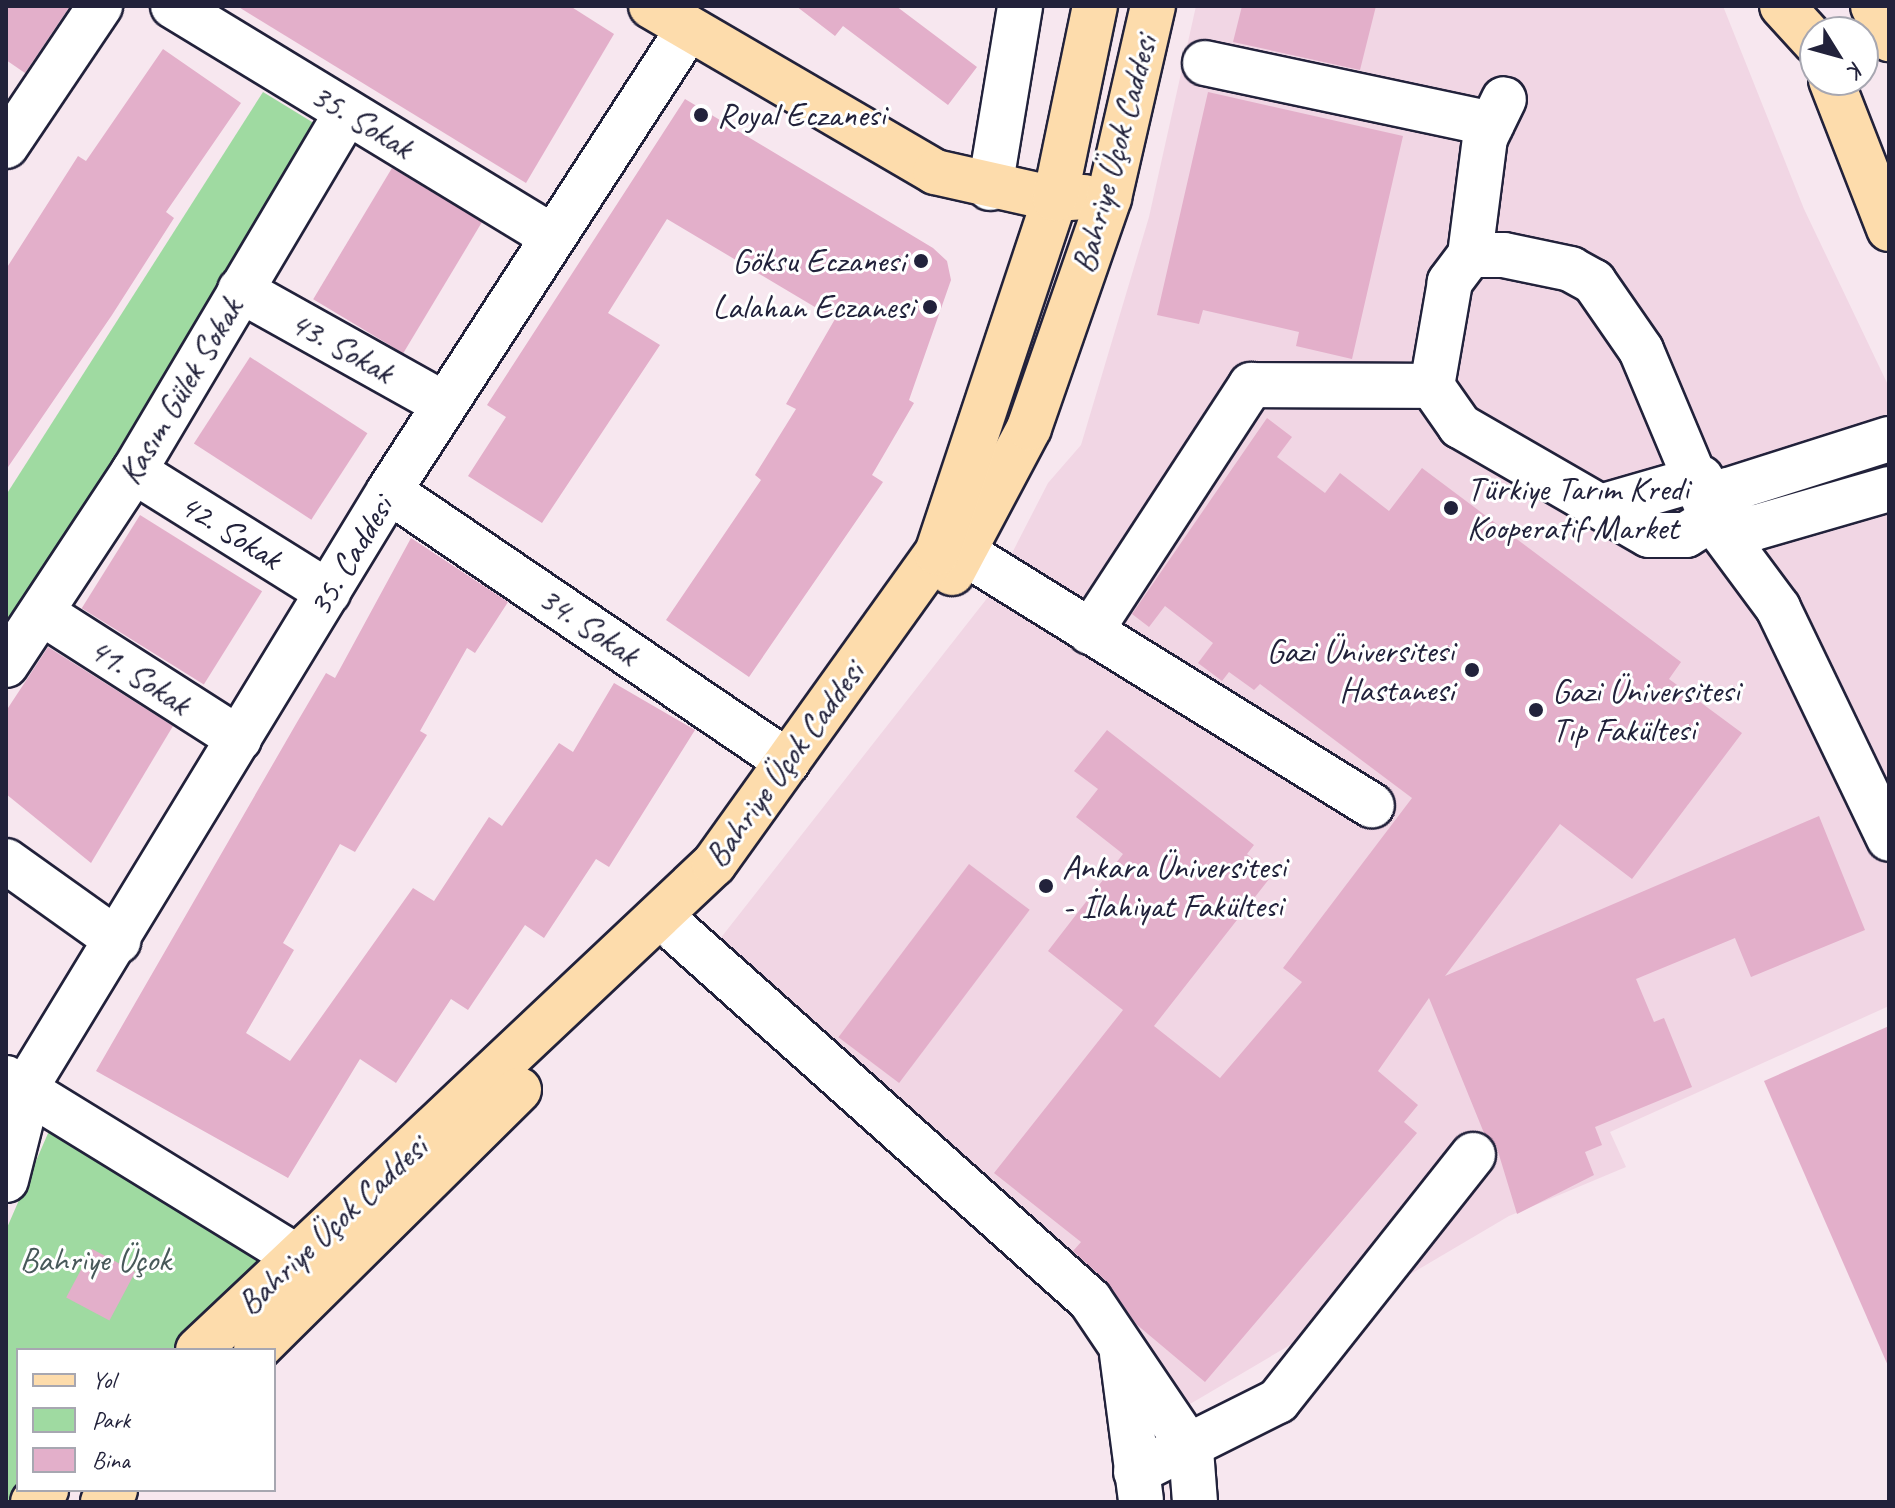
<!DOCTYPE html>
<meta charset="utf-8">
<style>
body{margin:0}
#map{position:relative;width:1895px;height:1508px;overflow:hidden;background:#f7e7ef;font-family:Caveat,sans-serif}
div>[style]{position:absolute}
.built>*{inset:0;background:#f1d6e4}
.green>*{inset:0;background:#9fdaa1}
.building>*{inset:0;background:#e3afca;transform-origin:0 0}
.roads{filter:drop-shadow(2px 0 #22223b) drop-shadow(-2px 0 #22223b) drop-shadow(0 2px #22223b) drop-shadow(0 -2px #22223b)}
.minor>*{height:44px;margin:-22px;padding:0 22px;transform-origin:22px;border-radius:22px;background:#fff}
.major>*{height:44px;margin:-22px;padding:0 22px;transform-origin:22px;border-radius:22px;background:#fddcac}
.highway>*{height:44px;margin:-22px;padding:0 22px;transform-origin:22px;border-radius:22px;background:#fddcac}
.dots>*{width:22px;height:22px;translate:-50% -50%;box-sizing:border-box;border:4px solid #fff;border-radius:50%}
span{translate:-50% -50%;white-space:nowrap;text-align:center;line-height:1.15;-webkit-text-stroke:6px #fff;paint-order:stroke}
.poi-label{font-size:34px;color:#22223b}
.left{translate:0 -50%;text-align:left}
.right{translate:-100% -50%;text-align:right}
.street-label{font-size:34px;color:#22223b}
.park-label{font-size:34px;color:#48595a}
.frame{position:absolute;inset:0;border:8px solid #22223b;pointer-events:none}
.legend{position:absolute;left:16px;top:1348px;width:260px;height:144px;box-sizing:border-box;background:#fff;border:2px solid #a7a7b1;margin:0;padding:10px 14px;list-style:none;font-size:24px;color:#22223b}
.legend li{display:flex;align-items:center;gap:16px;height:40px}
.legend b{width:40px;border:2px solid #a7a7b1}
.north{position:absolute;left:1799px;top:16px;width:80px;height:80px;box-sizing:border-box;background:#fff;border:2px solid #a7a7b1;border-radius:50%;rotate:127deg;font-size:22px;font-weight:700;line-height:32px;text-align:center;color:#22223b}
.north::after{content:'';display:block;margin:auto;width:28px;height:36px;background:#22223b;clip-path:polygon(50% 0,100% 100%,50% 72%,0 100%)}
</style>
<div id="map">
<div class="built">
<i style="clip-path:polygon(1196px 6px,1723px 6px,1804px 209px,1889px 387px,1889px 1006px,1610px 1132px,1626px 1167px,1509px 1216px,1117px 1447px,1093px 1340px,1061px 1250px,716px 944px,992px 592px,1048px 483px,1081px 445px,1149px 217px)"></i>
</div>
<div class="green">
<i style="clip-path:polygon(263px 92px,317px 125px,6px 633px,6px 495px)"></i>
<i style="clip-path:polygon(49px 1131px,267px 1260px,173px 1350px,18px 1350px,18px 1490px,14px 1502px,6px 1502px,6px 1230px)"></i>
</div>
<div class="building">
<i style="clip-path:polygon(6px 6px,70px 6px,25px 73px,6px 60px)"></i>
<i style="clip-path:polygon(237px 6px,570px 6px,614px 34px,526px 183px)"></i>
<i style="clip-path:polygon(796px 6px,896px 6px,977px 67px,948px 105px,843px 26px,835px 36px)"></i>
<i style="clip-path:polygon(1242px 6px,1376px 6px,1360px 70px,1233px 42px)"></i>
<i style="clip-path:polygon(163px 49px,241px 103px,166px 212px,174px 218px,112px 315px,6px 470px,6px 269px,78px 156px,86px 161px)"></i>
<i style="clip-path:polygon(1208px 92px,1403px 136px,1352px 359px,1296px 346px,1299px 332px,1203px 310px,1199px 324px,1157px 315px)"></i>
<i style="clip-path:polygon(685px 99px,933px 248px,947px 261px,951px 280px,909px 400px,914px 403px,872px 475px,883px 482px,749px 677px,666px 620px,761px 480px,755px 475px,796px 409px,786px 404px,835px 319px,667px 219px,608px 313px,660px 345px,542px 523px,468px 476px,506px 417px,487px 405px)"></i>
<i style="left:392px;top:168px;width:105px;height:153px;rotate:31deg"></i>
<i style="left:250px;top:357px;width:140px;height:103px;rotate:33deg"></i>
<i style="clip-path:polygon(1267px 418px,1292px 437px,1277px 457px,1325px 493px,1340px 473px,1389px 511px,1422px 468px,1681px 662px,1669px 679px,1742px 733px,1632px 879px,1560px 824px,1445px 976px,1819px 816px,1865px 930px,1751px 977px,1735px 938px,1636px 979px,1654px 1022px,1664px 1018px,1692px 1087px,1595px 1127px,1602px 1145px,1585px 1152px,1594px 1175px,1517px 1214px,1496px 1145px,1484px 1133px,1429px 998px,1378px 1071px,1418px 1105px,1404px 1122px,1417px 1133px,1205px 1382px,1136px 1324px,1107px 1282px,1073px 1251px,1081px 1242px,994px 1173px,1123px 1010px,1048px 951px,1123px 854px,1076px 817px,1098px 789px,1074px 771px,1107px 730px,1254px 845px,1247px 854px,1273px 874px,1154px 1026px,1220px 1078px,1302px 982px,1283px 968px,1412px 798px,1260px 684px,1254px 690px,1229px 672px,1222px 681px,1198px 663px,1213px 643px,1165px 606px,1149px 627px,1132px 614px)"></i>
<i style="left:140px;top:515px;width:144px;height:110px;rotate:32deg"></i>
<i style="clip-path:polygon(411px 538px,508px 602px,475px 653px,467px 648px,420px 731px,427px 735px,355px 852px,340px 844px,283px 943px,294px 950px,246px 1033px,290px 1061px,413px 888px,434px 901px,489px 817px,502px 826px,559px 743px,573px 752px,614px 683px,695px 730px,609px 867px,596px 859px,544px 938px,525px 925px,468px 1010px,451px 999px,396px 1083px,360px 1059px,288px 1178px,96px 1071px,296px 724px,326px 673px,335px 678px)"></i>
<i style="clip-path:polygon(48px 647px,173px 726px,91px 863px,6px 794px,6px 711px)"></i>
<i style="left:969px;top:864px;width:76px;height:217px;rotate:37deg"></i>
<i style="clip-path:polygon(1889px 1026px,1889px 1368px,1764px 1081px)"></i>
<i style="left:92px;top:1249px;width:49px;height:55px;rotate:28deg"></i>
</div>
<div class="roads">
<div class="minor">
<i style="left:173px;top:6px;width:442px;rotate:31.3deg"></i>
<i style="left:1205px;top:63px;width:293px;rotate:12deg"></i>
<i style="left:6px;top:146px;width:169px;rotate:-56.1deg"></i>
<i style="left:990px;top:188px;width:184px;rotate:-80.6deg"></i>
<i style="left:1470px;top:255px;width:118px;rotate:-82.7deg"></i>
<i style="left:1485px;top:138px;width:43px;rotate:-64deg"></i>
<i style="left:240px;top:290px;width:234px;rotate:29.2deg"></i>
<i style="left:1889px;top:439px;width:169px;rotate:162.4deg"></i>
<i style="left:1728px;top:490px;width:33px;rotate:119deg"></i>
<i style="left:1712px;top:519px;width:183px;rotate:-112.8deg"></i>
<i style="left:1641px;top:350px;width:83px;rotate:-124.7deg"></i>
<i style="left:1594px;top:282px;width:26px;rotate:-151deg"></i>
<i style="left:1571px;top:269px;width:68px;rotate:-168.2deg"></i>
<i style="left:1504px;top:255px;width:34px;rotate:180deg"></i>
<i style="left:1470px;top:255px;width:34px;rotate:127deg"></i>
<i style="left:1450px;top:282px;width:106px;rotate:99.8deg"></i>
<i style="left:1432px;top:386px;width:49px;rotate:55deg"></i>
<i style="left:1460px;top:426px;width:218px;rotate:30deg"></i>
<i style="left:1649px;top:535px;width:37px"></i>
<i style="left:1686px;top:535px;width:31px;rotate:-32deg"></i>
<i style="left:1712px;top:519px;width:43px;rotate:12.1deg"></i>
<i style="left:1754px;top:528px;width:141px;rotate:-16.1deg"></i>
<i style="left:134px;top:471px;width:229px;rotate:32deg"></i>
<i style="left:389px;top:491px;width:482px;rotate:34.2deg"></i>
<i style="left:1604px;top:506px;width:101px;rotate:-16.1deg"></i>
<i style="left:1712px;top:519px;width:111px;rotate:53.4deg"></i>
<i style="left:1778px;top:608px;width:256px;rotate:64.3deg"></i>
<i style="left:963px;top:552px;width:481px;rotate:31.8deg"></i>
<i style="left:42px;top:613px;width:234px;rotate:32.6deg"></i>
<i style="left:1090px;top:632px;width:295px;rotate:-56.9deg"></i>
<i style="left:1251px;top:385px;width:181px;rotate:0.3deg"></i>
<i style="left:6px;top:665px;width:232px;rotate:-56.6deg"></i>
<i style="left:134px;top:471px;width:417px;rotate:-59.3deg"></i>
<i style="left:6px;top:861px;width:138px;rotate:35.5deg"></i>
<i style="left:678px;top:932px;width:552px;rotate:41.77deg"></i>
<i style="left:1090px;top:1300px;width:181px;rotate:56deg"></i>
<i style="left:1191px;top:1450px;width:52px;rotate:85.6deg"></i>
<i style="left:6px;top:1078px;width:344px;rotate:31.6deg"></i>
<i style="left:6px;top:1120px;width:736px;rotate:-58.66deg"></i>
<i style="left:389px;top:491px;width:548px;rotate:-57.06deg"></i>
<i style="left:6px;top:1180px;width:90px;rotate:-75.8deg"></i>
<i style="left:1122px;top:1354px;width:147px;rotate:82.6deg"></i>
<i style="left:1136px;top:1472px;width:159px;rotate:-26.6deg"></i>
<i style="left:1278px;top:1401px;width:314px;rotate:-51.6deg"></i>
</div>
<div class="major">
<i style="left:651px;top:6px;width:329px;rotate:30.3deg"></i>
<i style="left:935px;top:172px;width:123px;rotate:12.7deg"></i>
<i style="left:1055px;top:199px;width:29px;rotate:-4deg"></i>
<i style="left:952px;top:573px;width:164px;rotate:-62deg"></i>
<i style="left:1029px;top:428px;width:244px;rotate:-70.8deg"></i>
<i style="left:1109px;top:198px;width:197px;rotate:-77.1deg"></i>
<i style="left:198px;top:1350px;width:709px;rotate:-43.29deg"></i>
<i style="left:714px;top:864px;width:383px;rotate:-54.4deg"></i>
<i style="left:937px;top:553px;width:373px;rotate:-71.6deg"></i>
<i style="left:1055px;top:199px;width:197px;rotate:-78.3deg"></i>
<i style="left:256px;top:1350px;width:370px;rotate:-44.7deg"></i>
<i style="left:33px;top:1502px;width:18px;rotate:-43deg"></i>
<i style="left:103px;top:1502px;width:17px;rotate:-45deg"></i>
</div>
<div class="highway">
<i style="left:1782px;top:6px;width:49px;rotate:47.5deg"></i>
<i style="left:1873px;top:6px;width:37px;rotate:64deg"></i>
<i style="left:1831px;top:80px;width:160px;rotate:68.7deg"></i>
</div>
</div>
<div class="dots">
<i style="left:701px;top:115px;background:#22223b"></i>
<i style="left:921px;top:261px;background:#22223b"></i>
<i style="left:930px;top:307px;background:#22223b"></i>
<i style="left:1451px;top:508px;background:#22223b"></i>
<i style="left:1472px;top:670px;background:#22223b"></i>
<i style="left:1536px;top:710px;background:#22223b"></i>
<i style="left:1046px;top:886px;background:#22223b"></i>
</div>
<div class="poi-label">
<span class="left" style="left:717px;top:115px">Royal Eczanesi</span>
<span class="right" style="left:905px;top:261px">Göksu Eczanesi</span>
<span class="right" style="left:914px;top:307px">Lalahan Eczanesi</span>
<span class="left" style="left:1467px;top:508px">Türkiye Tarım Kredi<br>Kooperatif Market</span>
<span class="right" style="left:1454px;top:670px">Gazi Üniversitesi<br>Hastanesi</span>
<span class="left" style="left:1552px;top:710px">Gazi Üniversitesi<br>Tıp Fakültesi</span>
<span class="left" style="left:1062px;top:886px">Ankara Üniversitesi<br>- İlahiyat Fakültesi</span>
</div>
<div class="street-label">
<span style="left:362px;top:121px;rotate:31deg">35. Sokak</span>
<span style="left:1114px;top:154px;rotate:-75deg">Bahriye Üçok Caddesi</span>
<span style="left:342px;top:347px;rotate:29deg">43. Sokak</span>
<span style="left:180px;top:391px;rotate:-59deg">Kasım Gülek Sokak</span>
<span style="left:231px;top:531px;rotate:32deg">42. Sokak</span>
<span style="left:350px;top:556px;rotate:-59deg">35. Caddesi</span>
<span style="left:589px;top:626px;rotate:34deg">34. Sokak</span>
<span style="left:140px;top:676px;rotate:33deg">41. Sokak</span>
<span style="left:784px;top:764px;rotate:-54deg">Bahriye Üçok Caddesi</span>
<span style="left:332px;top:1225px;rotate:-43deg">Bahriye Üçok Caddesi</span>
</div>
<div class="park-label">
<span style="left:95px;top:1260px">Bahriye Üçok</span>
</div>
<div class="frame"></div>
<ul class="legend">
<li><b style="height:10px;background:#fddcac"></b>Yol</li>
<li><b style="height:22px;background:#9fdaa1"></b>Park</li>
<li><b style="height:22px;background:#e3afca"></b>Bina</li>
</ul>
<div class="north">K</div>
</div>
